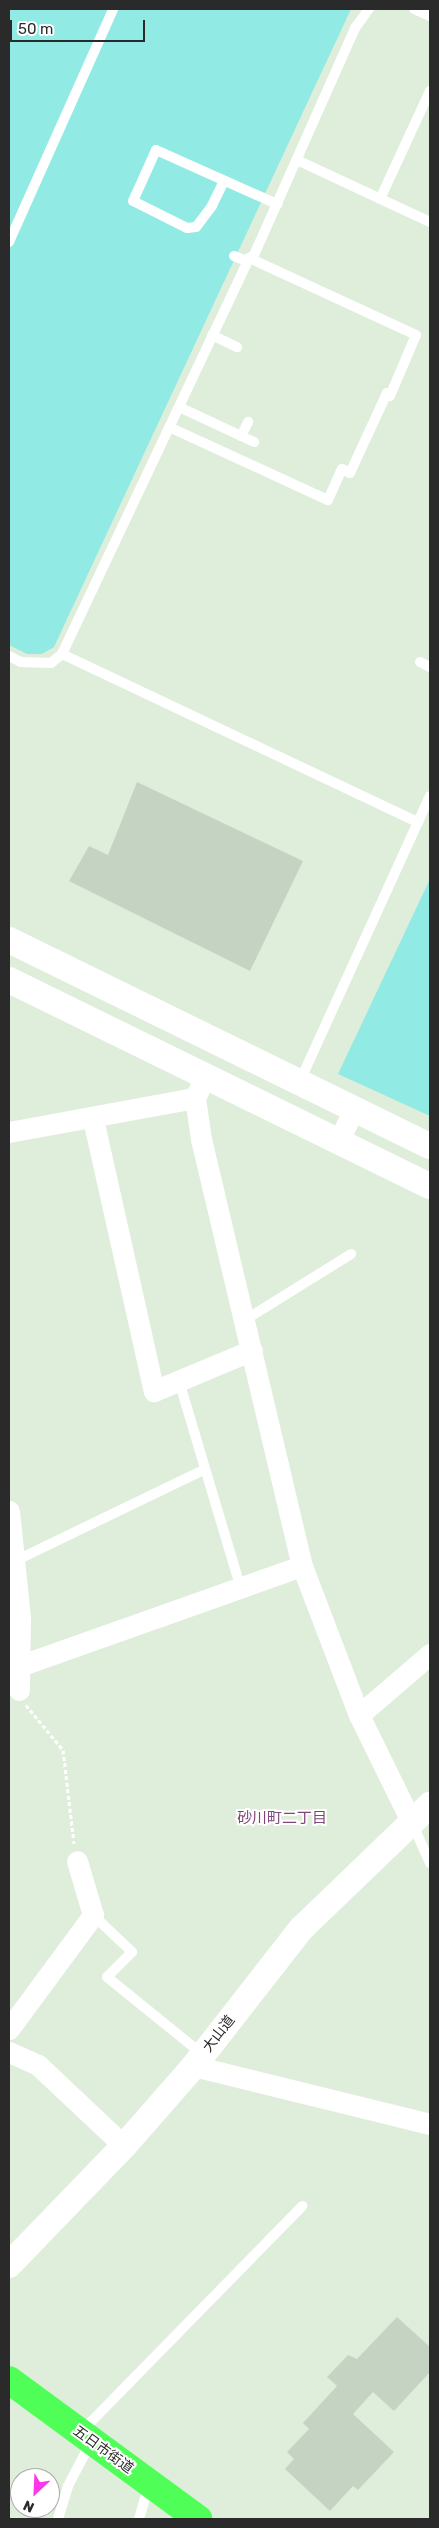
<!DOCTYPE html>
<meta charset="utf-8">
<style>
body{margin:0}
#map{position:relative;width:439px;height:2528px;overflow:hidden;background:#deeedb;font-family:Rubik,"Noto Sans JP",sans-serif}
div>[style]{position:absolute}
.green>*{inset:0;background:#92eae5}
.building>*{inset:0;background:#c5d3c3}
.path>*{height:3px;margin-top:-1.5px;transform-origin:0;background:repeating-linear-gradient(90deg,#fff 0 4px,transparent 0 6.5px)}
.service>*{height:10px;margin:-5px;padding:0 5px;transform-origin:5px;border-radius:5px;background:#fff}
.minor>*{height:21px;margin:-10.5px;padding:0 10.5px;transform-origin:10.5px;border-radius:10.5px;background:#fff}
.tertiary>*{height:26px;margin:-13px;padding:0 13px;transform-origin:13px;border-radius:13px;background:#fff}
.primary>*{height:28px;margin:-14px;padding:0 14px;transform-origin:14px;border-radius:14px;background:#4fff57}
span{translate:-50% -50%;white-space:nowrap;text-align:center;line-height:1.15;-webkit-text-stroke:4px #fff;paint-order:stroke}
.street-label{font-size:14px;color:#2a2a2a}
.neighbourhood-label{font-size:15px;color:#80467a}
.frame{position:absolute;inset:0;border:10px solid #2a2a2a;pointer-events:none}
.north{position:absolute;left:10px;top:2468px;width:50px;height:50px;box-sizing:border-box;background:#fff;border:1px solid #aaa;border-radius:50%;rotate:205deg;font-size:14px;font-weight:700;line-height:20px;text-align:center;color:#2a2a2a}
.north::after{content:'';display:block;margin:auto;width:18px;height:22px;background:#ff37ec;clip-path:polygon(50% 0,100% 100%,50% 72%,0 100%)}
.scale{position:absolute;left:10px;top:20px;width:135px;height:22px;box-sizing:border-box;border:2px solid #2a2a2a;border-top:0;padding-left:6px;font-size:15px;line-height:18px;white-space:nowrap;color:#2a2a2a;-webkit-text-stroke:4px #fff;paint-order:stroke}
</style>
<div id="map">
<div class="green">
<i style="clip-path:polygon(9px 9px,351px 9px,54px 647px,42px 654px,27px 654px,9px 645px)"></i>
<i style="clip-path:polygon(430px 879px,430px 1116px,338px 1074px)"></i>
</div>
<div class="building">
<i style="clip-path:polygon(137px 782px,303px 861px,250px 971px,69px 881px,89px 846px,108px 855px)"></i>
<i style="clip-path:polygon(397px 2317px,430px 2347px,430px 2372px,394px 2411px,373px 2392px,353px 2414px,394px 2452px,358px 2490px,353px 2486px,330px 2511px,285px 2469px,294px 2459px,287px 2452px,309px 2429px,303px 2423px,337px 2386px,327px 2377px,348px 2355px,357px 2359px)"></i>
</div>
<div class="path">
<i style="left:26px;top:1705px;width:58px;rotate:50.6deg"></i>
<i style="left:63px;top:1750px;width:94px;rotate:83.3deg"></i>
</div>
<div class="service">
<i style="left:414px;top:9px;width:17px;rotate:24deg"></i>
<i style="left:297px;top:160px;width:147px;rotate:25deg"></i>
<i style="left:224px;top:181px;width:28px;rotate:116deg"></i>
<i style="left:212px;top:206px;width:26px;rotate:127deg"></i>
<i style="left:196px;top:227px;width:9px;rotate:174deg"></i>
<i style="left:187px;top:228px;width:60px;rotate:-153.4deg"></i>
<i style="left:133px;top:201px;width:56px;rotate:-65.7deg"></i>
<i style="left:156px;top:150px;width:133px;rotate:24.1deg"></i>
<i style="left:380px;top:199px;width:119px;rotate:-65.2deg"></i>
<i style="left:9px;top:242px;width:255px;rotate:-65.9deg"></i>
<i style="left:234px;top:256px;width:14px;rotate:21deg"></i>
<i style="left:212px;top:335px;width:28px;rotate:26deg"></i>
<i style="left:179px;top:407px;width:83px;rotate:25deg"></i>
<i style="left:169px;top:427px;width:175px;rotate:24.7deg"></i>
<i style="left:328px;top:500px;width:34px;rotate:-66deg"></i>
<i style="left:342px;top:469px;width:9px;rotate:27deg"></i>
<i style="left:350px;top:473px;width:88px;rotate:-65.2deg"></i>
<i style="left:387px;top:393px;width:4px;rotate:45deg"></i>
<i style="left:390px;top:396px;width:66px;rotate:-66.9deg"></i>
<i style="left:416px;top:335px;width:184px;rotate:-155.2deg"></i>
<i style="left:241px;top:436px;width:16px;rotate:-63deg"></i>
<i style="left:62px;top:654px;width:438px;rotate:-64.7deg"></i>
<i style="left:249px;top:258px;width:6px;rotate:-31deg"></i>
<i style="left:254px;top:255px;width:248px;rotate:-66deg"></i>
<i style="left:355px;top:28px;width:24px;rotate:-54deg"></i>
<i style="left:9px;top:656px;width:13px;rotate:27deg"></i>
<i style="left:21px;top:662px;width:30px;rotate:2deg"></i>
<i style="left:51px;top:663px;width:14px;rotate:-39deg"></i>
<i style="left:62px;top:654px;width:394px;rotate:25.3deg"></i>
<i style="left:420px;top:662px;width:11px;rotate:27deg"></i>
<i style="left:300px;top:1081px;width:313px;rotate:-65.5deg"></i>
<i style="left:245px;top:1320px;width:125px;rotate:-31.9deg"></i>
<i style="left:179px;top:1381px;width:213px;rotate:73.4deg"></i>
<i style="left:15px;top:1561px;width:211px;rotate:-25.8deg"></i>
<i style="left:412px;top:1823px;width:44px;rotate:65.8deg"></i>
<i style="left:93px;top:1915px;width:54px;rotate:43.5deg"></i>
<i style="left:132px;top:1952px;width:35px;rotate:135deg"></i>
<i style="left:107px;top:1977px;width:122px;rotate:39deg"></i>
<i style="left:82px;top:2431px;width:315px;rotate:-45.6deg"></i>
<i style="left:58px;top:2519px;width:34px;rotate:-73deg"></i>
<i style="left:68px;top:2486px;width:50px;rotate:-62.4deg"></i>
<i style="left:139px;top:2519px;width:35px;rotate:-74deg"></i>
</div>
<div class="minor">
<i style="left:195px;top:1098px;width:41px;rotate:81.7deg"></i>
<i style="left:201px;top:1139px;width:439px;rotate:76.7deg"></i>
<i style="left:302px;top:1566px;width:160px;rotate:69.1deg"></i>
<i style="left:359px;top:1715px;width:118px;rotate:63.9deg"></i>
<i style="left:93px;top:1119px;width:279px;rotate:77.4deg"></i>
<i style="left:154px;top:1391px;width:106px;rotate:-22.7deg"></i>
<i style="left:9px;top:1132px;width:189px;rotate:-10.4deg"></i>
<i style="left:195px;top:1098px;width:14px;rotate:-65deg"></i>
<i style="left:338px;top:1142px;width:37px;rotate:-64deg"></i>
<i style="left:9px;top:1511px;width:107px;rotate:84.1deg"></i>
<i style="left:20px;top:1617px;width:73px;rotate:90.8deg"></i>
<i style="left:19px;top:1666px;width:300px;rotate:-19.5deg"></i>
<i style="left:359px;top:1715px;width:94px;rotate:-40.7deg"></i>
<i style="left:9px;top:2029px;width:142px;rotate:-53.6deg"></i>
<i style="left:93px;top:1915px;width:56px;rotate:-106.5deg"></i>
<i style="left:9px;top:2052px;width:32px;rotate:24deg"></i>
<i style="left:38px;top:2065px;width:118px;rotate:43.3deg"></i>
<i style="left:194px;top:2066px;width:243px;rotate:13.8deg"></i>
</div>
<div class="tertiary">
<i style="left:9px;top:940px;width:469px;rotate:26.1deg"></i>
<i style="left:9px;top:980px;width:469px;rotate:26.1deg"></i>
<i style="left:9px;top:2265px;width:165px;rotate:-46deg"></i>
<i style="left:124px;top:2146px;width:106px;rotate:-48.8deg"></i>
<i style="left:194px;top:2066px;width:175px;rotate:-52deg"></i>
<i style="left:302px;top:1928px;width:178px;rotate:-43.9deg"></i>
</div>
<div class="primary">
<i style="left:9px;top:2380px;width:235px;rotate:36.3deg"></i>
</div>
<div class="street-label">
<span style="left:219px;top:2034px;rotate:-52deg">大山道</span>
<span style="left:103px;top:2450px;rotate:36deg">五日市街道</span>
</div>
<div class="neighbourhood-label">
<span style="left:282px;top:1819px">砂川町二丁目</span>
</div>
<div class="frame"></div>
<div class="north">N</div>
<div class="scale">50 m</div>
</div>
